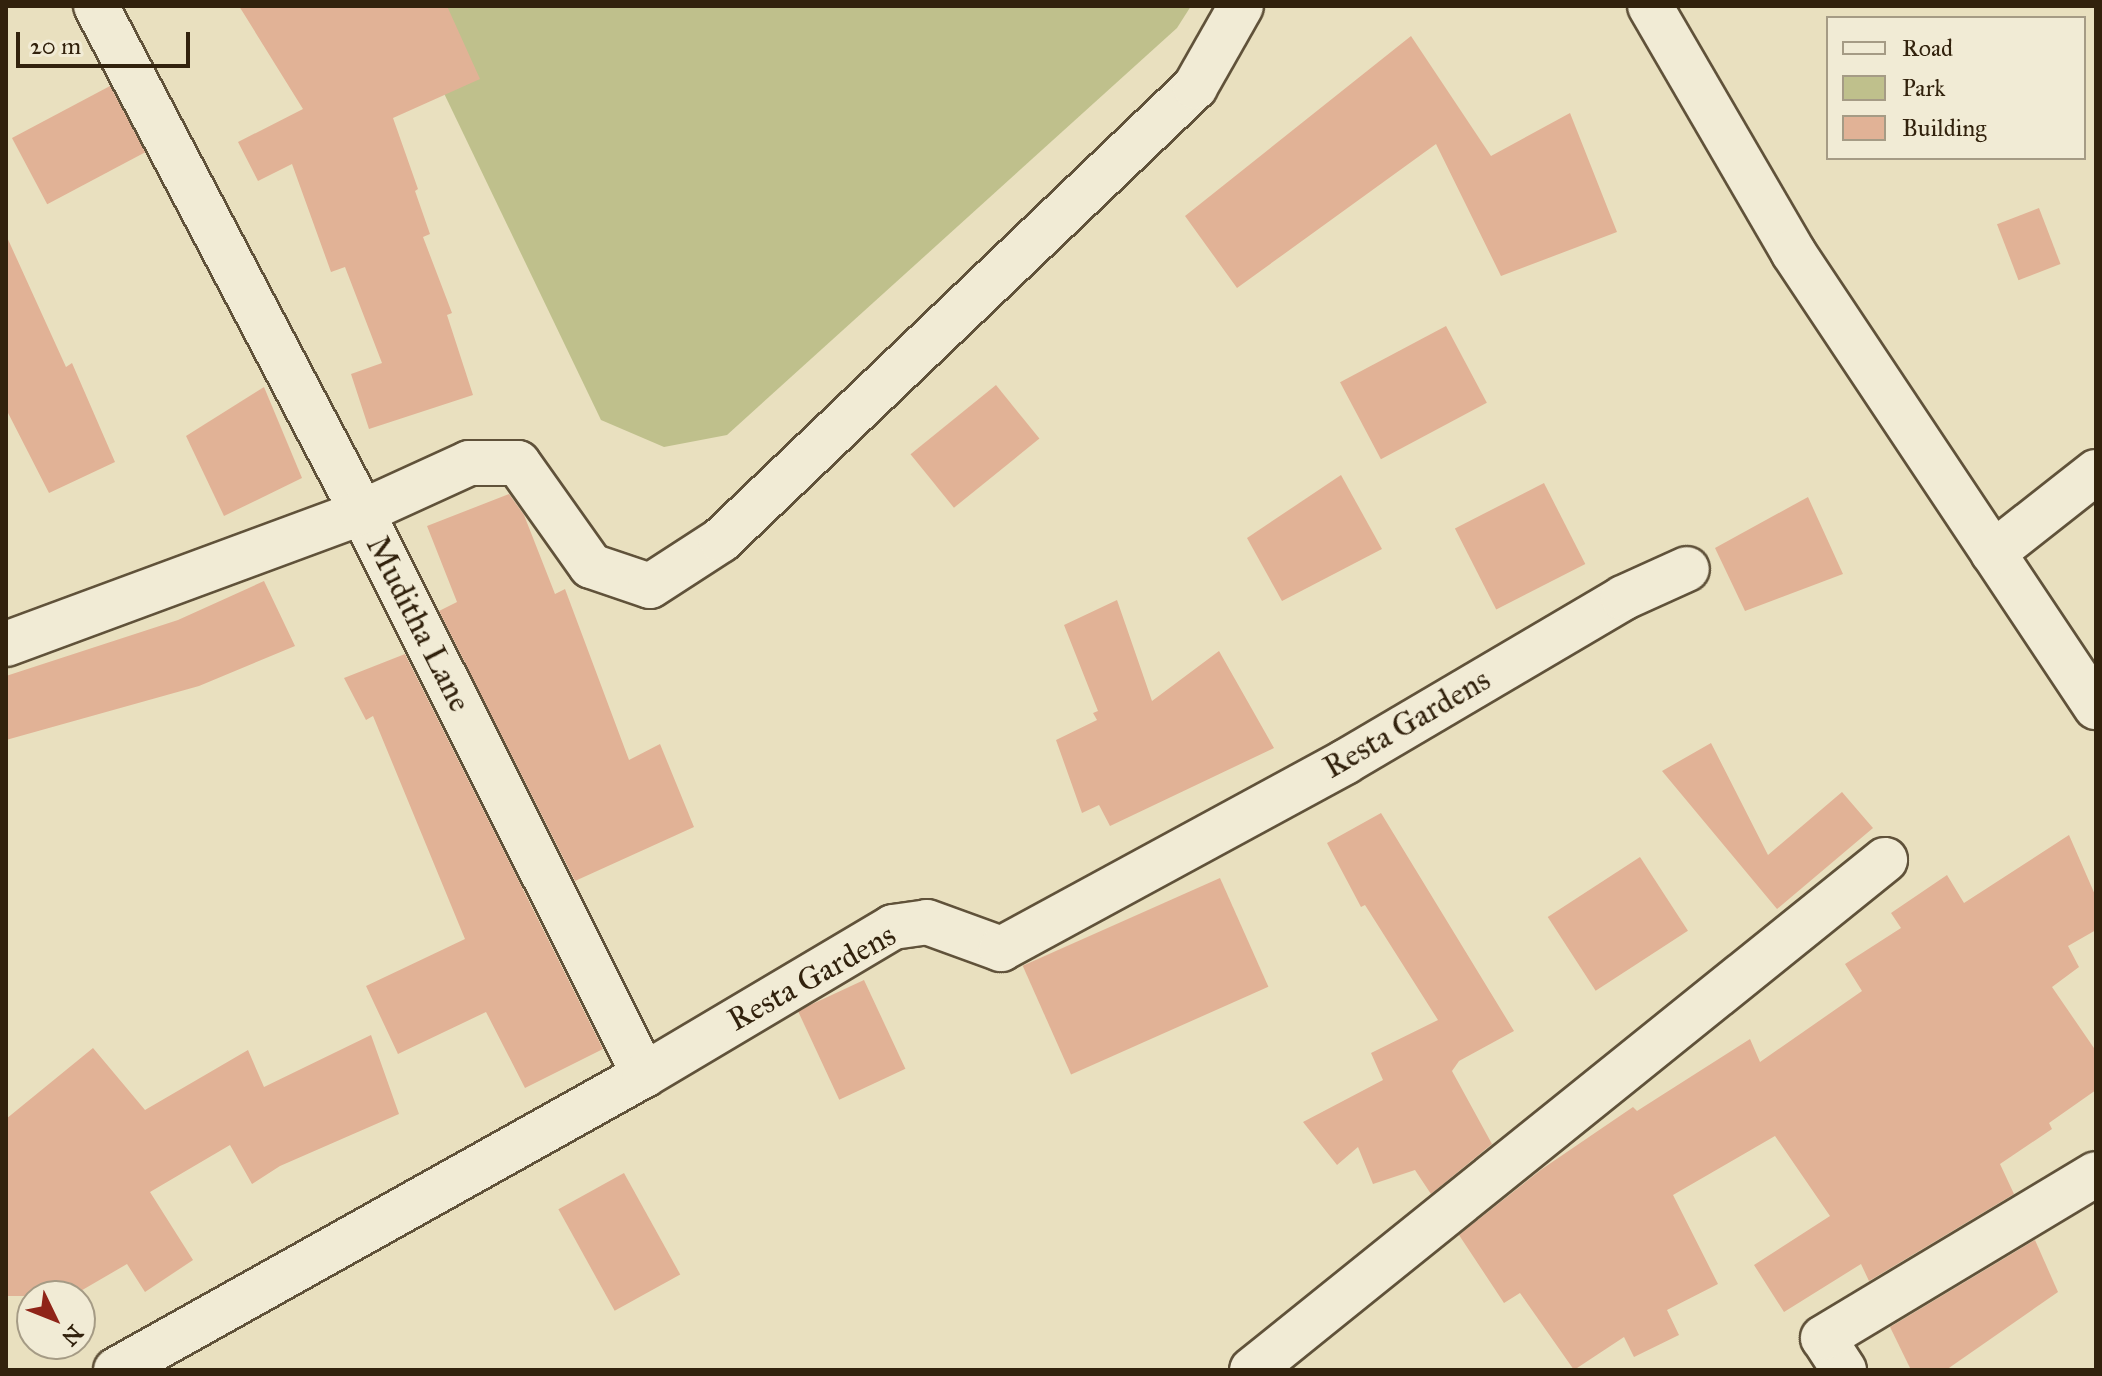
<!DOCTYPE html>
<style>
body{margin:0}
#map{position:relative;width:2102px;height:1376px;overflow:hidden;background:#e9e0bf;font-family:"IM FELL Great Primer",serif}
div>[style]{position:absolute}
.green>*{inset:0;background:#bfc08c}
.building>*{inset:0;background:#e1b296;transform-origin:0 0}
.roads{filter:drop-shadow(2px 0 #60523a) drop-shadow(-2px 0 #60523a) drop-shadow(0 2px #60523a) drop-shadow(0 -2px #60523a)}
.minor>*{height:44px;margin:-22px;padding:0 22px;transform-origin:22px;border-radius:22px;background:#f1ebd5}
span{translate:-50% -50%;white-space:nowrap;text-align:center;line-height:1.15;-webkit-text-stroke:6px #f1ebd5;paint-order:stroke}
.street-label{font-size:32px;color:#32220d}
.frame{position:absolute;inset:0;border:8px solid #32220d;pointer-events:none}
.legend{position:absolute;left:1826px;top:16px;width:260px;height:144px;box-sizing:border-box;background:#f1ebd5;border:2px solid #a59b85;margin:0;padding:10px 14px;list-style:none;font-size:24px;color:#32220d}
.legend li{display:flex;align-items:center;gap:16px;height:40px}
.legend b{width:40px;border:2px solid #a59b85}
.north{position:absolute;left:16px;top:1280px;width:80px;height:80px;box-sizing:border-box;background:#f1ebd5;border:2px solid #a59b85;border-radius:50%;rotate:133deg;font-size:22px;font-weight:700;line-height:32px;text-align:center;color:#32220d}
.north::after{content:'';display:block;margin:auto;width:28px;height:36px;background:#8f2418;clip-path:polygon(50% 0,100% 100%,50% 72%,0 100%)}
.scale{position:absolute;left:16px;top:32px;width:174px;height:36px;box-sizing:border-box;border:4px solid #32220d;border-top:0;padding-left:10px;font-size:24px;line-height:28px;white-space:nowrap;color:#32220d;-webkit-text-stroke:6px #f1ebd5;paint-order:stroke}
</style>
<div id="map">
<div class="green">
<i style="clip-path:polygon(402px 6px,1191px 6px,1177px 28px,727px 435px,664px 447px,601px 420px)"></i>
</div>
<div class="building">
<i style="clip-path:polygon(239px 6px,447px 6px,480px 79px,393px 118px,418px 189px,415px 191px,430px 234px,423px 237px,452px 313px,447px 315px,473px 395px,369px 429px,351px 374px,382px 363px,345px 267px,331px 272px,292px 164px,258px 181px,238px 142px,303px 109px)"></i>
<i style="clip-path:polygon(1411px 36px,1491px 156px,1570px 113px,1617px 232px,1501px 276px,1436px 144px,1237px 288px,1185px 216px)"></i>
<i style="left:110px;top:86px;width:75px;height:111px;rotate:62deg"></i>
<i style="left:2039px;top:208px;width:60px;height:45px;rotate:69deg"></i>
<i style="clip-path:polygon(6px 235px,66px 367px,72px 363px,115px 462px,49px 493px,6px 409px)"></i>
<i style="left:1446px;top:326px;width:87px;height:120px;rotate:62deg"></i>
<i style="left:996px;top:385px;width:69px;height:110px;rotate:51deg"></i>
<i style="clip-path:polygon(264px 387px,302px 478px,224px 516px,186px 436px)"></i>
<i style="clip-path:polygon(1341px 475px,1382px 549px,1282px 601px,1247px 538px)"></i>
<i style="left:1544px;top:483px;width:91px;height:100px;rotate:63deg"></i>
<i style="clip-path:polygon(509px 494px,524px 515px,555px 594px,565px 589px,629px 760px,660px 744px,694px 827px,575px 881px,439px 611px,457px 602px,427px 526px)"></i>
<i style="clip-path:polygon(1808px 497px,1843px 574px,1745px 611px,1715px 548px)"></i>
<i style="clip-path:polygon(264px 581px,295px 646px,199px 686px,6px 740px,6px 676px,178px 620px)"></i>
<i style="clip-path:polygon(1117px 600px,1152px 701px,1219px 651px,1274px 748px,1110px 826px,1099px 805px,1082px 813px,1056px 740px,1097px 720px,1093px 713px,1098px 711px,1064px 625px)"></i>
<i style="clip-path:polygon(405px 654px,603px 1049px,525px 1088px,486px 1012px,398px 1054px,366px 986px,465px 939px,373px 716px,366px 720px,344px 678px)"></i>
<i style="clip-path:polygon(1711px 743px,1768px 855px,1842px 792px,1873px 828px,1777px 909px,1662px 771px)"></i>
<i style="clip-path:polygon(1381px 813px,1514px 1031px,1459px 1061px,1452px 1071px,1492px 1144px,1431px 1194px,1415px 1170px,1373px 1184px,1358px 1147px,1337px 1165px,1303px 1122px,1383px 1080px,1371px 1053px,1438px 1020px,1365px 905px,1361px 907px,1327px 843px)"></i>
<i style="clip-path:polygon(2069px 835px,2096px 897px,2096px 930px,2068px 946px,2079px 967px,2052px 987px,2096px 1051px,2096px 1090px,2049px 1123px,2052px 1129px,2000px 1164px,2014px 1194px,1869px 1281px,1861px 1264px,1784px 1312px,1754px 1265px,1830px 1216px,1775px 1136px,1673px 1195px,1718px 1284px,1667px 1310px,1679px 1335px,1634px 1357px,1624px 1337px,1574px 1370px,1520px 1293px,1504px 1303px,1459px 1235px,1542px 1169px,1633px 1107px,1637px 1111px,1750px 1039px,1760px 1062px,1862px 991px,1845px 964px,1901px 928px,1891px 913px,1947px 875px,1964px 903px)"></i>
<i style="left:1640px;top:857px;width:88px;height:110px;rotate:57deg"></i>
<i style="left:1220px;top:878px;width:119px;height:216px;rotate:66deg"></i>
<i style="left:864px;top:980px;width:98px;height:73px;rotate:65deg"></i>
<i style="clip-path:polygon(371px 1035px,399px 1114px,280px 1166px,252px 1184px,230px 1145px,150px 1192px,193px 1260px,145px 1292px,127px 1264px,72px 1296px,6px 1296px,6px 1119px,93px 1048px,145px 1110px,248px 1050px,264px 1087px)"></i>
<i style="left:624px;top:1173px;width:116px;height:75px;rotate:61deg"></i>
<i style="clip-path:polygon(2035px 1240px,2058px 1292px,1946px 1370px,1911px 1370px,1890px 1327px)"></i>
</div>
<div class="roads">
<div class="minor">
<i style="left:96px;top:6px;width:572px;rotate:62.27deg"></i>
<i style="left:362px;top:512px;width:630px;rotate:63.39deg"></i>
<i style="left:1650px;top:6px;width:285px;rotate:59.8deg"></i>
<i style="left:1793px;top:252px;width:547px;rotate:56.34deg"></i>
<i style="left:1993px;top:553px;width:131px;rotate:-38.2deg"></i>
<i style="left:6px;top:644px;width:380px;rotate:-20.3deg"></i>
<i style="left:362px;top:512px;width:118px;rotate:-24.6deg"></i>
<i style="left:469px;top:463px;width:49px"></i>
<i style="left:518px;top:463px;width:126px;rotate:54.7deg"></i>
<i style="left:591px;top:566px;width:62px;rotate:18.7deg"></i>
<i style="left:650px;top:586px;width:85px;rotate:-32.9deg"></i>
<i style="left:721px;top:540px;width:656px;rotate:-43.7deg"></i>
<i style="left:1195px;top:87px;width:93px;rotate:-60.4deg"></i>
<i style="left:116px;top:1370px;width:605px;rotate:-29.19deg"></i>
<i style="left:644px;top:1075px;width:290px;rotate:-30.7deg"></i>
<i style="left:893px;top:927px;width:34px;rotate:-8deg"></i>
<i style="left:927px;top:922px;width:79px;rotate:20deg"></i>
<i style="left:1001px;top:949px;width:392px;rotate:-28.5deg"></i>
<i style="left:1345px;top:762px;width:323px;rotate:-30.5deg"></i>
<i style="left:1623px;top:598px;width:70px;rotate:-24.4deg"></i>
<i style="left:1252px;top:1370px;width:813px;rotate:-38.86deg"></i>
<i style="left:1844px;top:1370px;width:38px;rotate:-123deg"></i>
<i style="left:1823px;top:1338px;width:318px;rotate:-31deg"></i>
</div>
</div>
<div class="street-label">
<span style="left:418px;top:624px;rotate:63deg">Muditha Lane</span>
<span style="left:1407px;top:724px;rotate:-30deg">Resta Gardens</span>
<span style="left:812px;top:978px;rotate:-29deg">Resta Gardens</span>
</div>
<div class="frame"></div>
<ul class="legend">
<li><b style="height:10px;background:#f1ebd5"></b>Road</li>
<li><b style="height:22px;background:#bfc08c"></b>Park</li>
<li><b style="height:22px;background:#e1b296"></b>Building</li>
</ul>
<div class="north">N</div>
<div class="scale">20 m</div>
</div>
